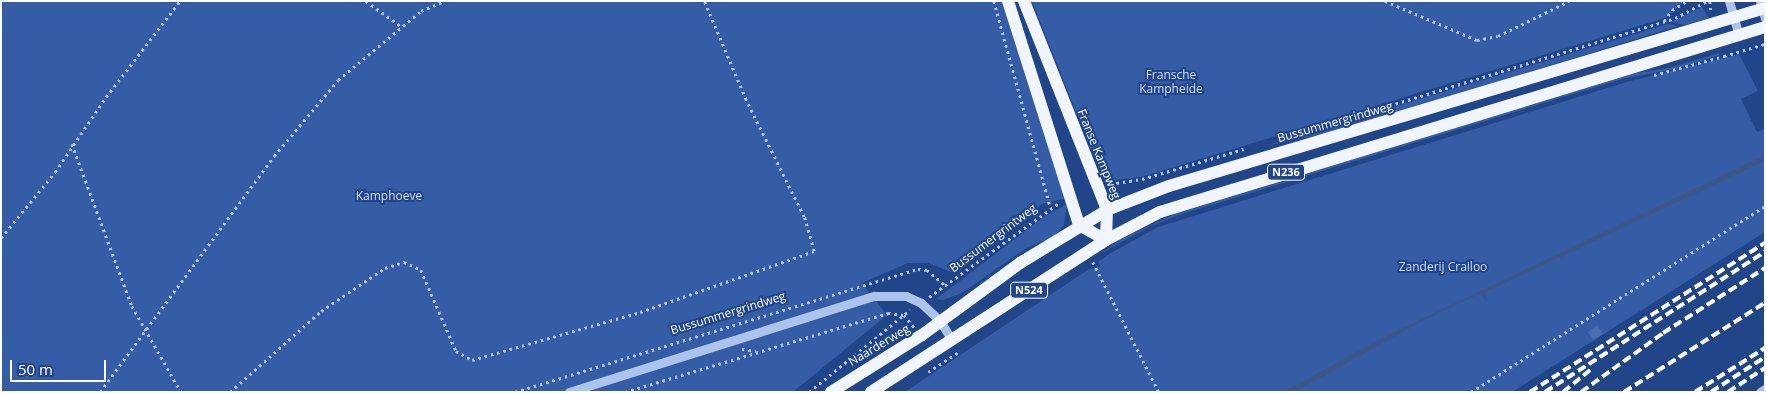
<!DOCTYPE html>
<style>
body{margin:0}
#map{position:relative;width:1766px;height:393px;overflow:hidden;background:#214589;font-family:"Open Sans",sans-serif}
div>[style]{position:absolute}
.green>*{inset:0;background:#345da6}
.water>*{inset:0;background:#3d5789}
.building>*{inset:0;background:#496eb1}
.path>*{height:2.5px;margin-top:-1.25px;transform-origin:0;background:repeating-linear-gradient(90deg,#acc3eb 0 2.5px,transparent 0 6.5px)}
.minor>*{height:9px;margin:-4.5px;padding:0 4.5px;transform-origin:4.5px;border-radius:4.5px;background:#acc3eb}
.major>*{height:12px;margin:-6px;padding:0 6px;transform-origin:6px;border-radius:6px;background:#f0f5fe}
.rail>*{height:4px;margin-top:-2px;transform-origin:0;background:repeating-linear-gradient(90deg,#fff 0 9px,transparent 0 13px)}
span{translate:-50% -50%;white-space:nowrap;text-align:center;line-height:1.15;-webkit-text-stroke:4px #214589;paint-order:stroke}
.shield-label span{padding:1px 4px;background:#214589;border:1px solid;border-radius:4px;-webkit-text-stroke-width:0}
.shield-label{font-size:11px;color:#fff;font-weight:700}
.park-label{font-size:12px;color:#d1dff8}
.street-label{font-size:12px;color:#fff}
.frame{position:absolute;inset:0;border:2px solid #fff;pointer-events:none}
.scale{position:absolute;left:10px;top:360px;width:96px;height:22px;box-sizing:border-box;border:2px solid #fff;border-top:0;padding-left:6px;font-size:15px;line-height:18px;white-space:nowrap;color:#fff;-webkit-text-stroke:4px #214589;paint-order:stroke}
</style>
<div id="map">
<div class="green">
<i style="clip-path:polygon(1px 1px,1005px 1px,1066px 198px,1042px 204px,960px 270px,951px 272px,928px 263px,908px 263px,862px 283px,887px 315px,793px 392px,1px 392px)"></i>
<i style="clip-path:polygon(1032px 1px,1685px 1px,1665px 18px,1141px 177px,1107px 181px,1093px 155px)"></i>
<i style="clip-path:polygon(1702px 7px,1709px 18px,1685px 25px,1671px 22px)"></i>
<i style="clip-path:polygon(1668px 24px,1678px 26px,1337px 131px,1261px 147px)"></i>
<i style="clip-path:polygon(1719px 53px,1720px 55px,1676px 69px,1622px 79px,1179px 215px,1151px 226px,1098px 255px,1124px 238px,1173px 215px,1631px 74px,1669px 68px)"></i>
<i style="clip-path:polygon(1739px 54px,1758px 91px,1741px 99px,1757px 132px,1765px 129px,1765px 232px,1512px 392px,905px 392px,1089px 269px,1100px 266px,1098px 262px,1109px 254px,1158px 227px,1630px 81px)"></i>
<i style="clip-path:polygon(1067px 204px,1064px 225px,1053px 237px,1028px 247px,962px 293px,943px 300px,936px 299px,1044px 217px)"></i>
</div>
<div class="water">
<i style="clip-path:polygon(1765px 155px,1765px 161px,1486px 292px,1487px 301px,1479px 294px,1419px 323px,1295px 392px,1283px 392px,1386px 336px)"></i>
</div>
<div class="building">
<i style="clip-path:polygon(1597px 325px,1603px 334px,1593px 340px,1588px 332px)"></i>
</div>
<div class="path">
<i style="left:366px;top:1px;width:44px;rotate:35.8deg"></i>
<i style="left:994px;top:1px;width:213px;rotate:74.7deg"></i>
<i style="left:1385px;top:1px;width:100px;rotate:23deg"></i>
<i style="left:1477px;top:40px;width:21px;rotate:-11deg"></i>
<i style="left:1498px;top:36px;width:79px;rotate:-26.2deg"></i>
<i style="left:1710px;top:1px;width:11px;rotate:85deg"></i>
<i style="left:1664px;top:21px;width:14px;rotate:-54deg"></i>
<i style="left:1672px;top:10px;width:17px;rotate:-31deg"></i>
<i style="left:1724px;top:56px;width:43px;rotate:-16.3deg"></i>
<i style="left:1654px;top:75px;width:73px;rotate:-15.2deg"></i>
<i style="left:1352px;top:117px;width:338px;rotate:-17deg"></i>
<i style="left:1675px;top:18px;width:36px;rotate:-28deg"></i>
<i style="left:72px;top:144px;width:173px;rotate:69.7deg"></i>
<i style="left:132px;top:306px;width:99px;rotate:60.3deg"></i>
<i style="left:1110px;top:184px;width:32px;rotate:-9deg"></i>
<i style="left:1142px;top:179px;width:106px;rotate:-16.4deg"></i>
<i style="left:1px;top:238px;width:85px;rotate:-50.7deg"></i>
<i style="left:55px;top:172px;width:91px;rotate:-55.8deg"></i>
<i style="left:106px;top:97px;width:121px;rotate:-52.4deg"></i>
<i style="left:1093px;top:262px;width:146px;rotate:63.1deg"></i>
<i style="left:929px;top:297px;width:162px;rotate:-35.9deg"></i>
<i style="left:742px;top:349px;width:14px;rotate:8deg"></i>
<i style="left:928px;top:372px;width:37px;rotate:-33deg"></i>
<i style="left:100px;top:392px;width:293px;rotate:-53.6deg"></i>
<i style="left:274px;top:156px;width:99px;rotate:-49.9deg"></i>
<i style="left:338px;top:80px;width:108px;rotate:-39.7deg"></i>
<i style="left:421px;top:11px;width:26px;rotate:-23deg"></i>
<i style="left:230px;top:392px;width:122px;rotate:-41.7deg"></i>
<i style="left:321px;top:311px;width:77px;rotate:-33.9deg"></i>
<i style="left:385px;top:268px;width:20px;rotate:-18deg"></i>
<i style="left:404px;top:262px;width:19px;rotate:25deg"></i>
<i style="left:421px;top:270px;width:88px;rotate:66.6deg"></i>
<i style="left:456px;top:351px;width:18px;rotate:29deg"></i>
<i style="left:472px;top:360px;width:175px;rotate:-15.9deg"></i>
<i style="left:640px;top:312px;width:184px;rotate:-19.3deg"></i>
<i style="left:814px;top:251px;width:35px;rotate:-106deg"></i>
<i style="left:804px;top:217px;width:131px;rotate:-116.4deg"></i>
<i style="left:746px;top:100px;width:108px;rotate:-113deg"></i>
<i style="left:515px;top:392px;width:421px;rotate:-17deg"></i>
<i style="left:918px;top:269px;width:9px;rotate:6deg"></i>
<i style="left:927px;top:270px;width:23px;rotate:40deg"></i>
<i style="left:625px;top:392px;width:275px;rotate:-16.7deg"></i>
<i style="left:888px;top:313px;width:16px;rotate:7deg"></i>
<i style="left:904px;top:315px;width:16px;rotate:50deg"></i>
<i style="left:809px;top:392px;width:130px;rotate:-39.1deg"></i>
<i style="left:1471px;top:392px;width:348px;rotate:-32.3deg"></i>
</div>
<div class="minor">
<i style="left:1729px;top:1px;width:36px;rotate:74deg"></i>
<i style="left:1760px;top:1px;width:18px;rotate:74deg"></i>
<i style="left:569px;top:392px;width:320px;rotate:-17.5deg"></i>
<i style="left:874px;top:296px;width:32px"></i>
<i style="left:906px;top:296px;width:17px;rotate:25deg"></i>
<i style="left:921px;top:303px;width:26px;rotate:43deg"></i>
<i style="left:940px;top:321px;width:22px;rotate:58deg"></i>
<i style="left:1760px;top:392px;width:6px;rotate:-31deg"></i>
</div>
<div class="major">
<i style="left:1008px;top:1px;width:235px;rotate:72.4deg"></i>
<i style="left:1079px;top:225px;width:31px;rotate:29deg"></i>
<i style="left:1024px;top:1px;width:225px;rotate:68.3deg"></i>
<i style="left:1107px;top:210px;width:30px;rotate:92deg"></i>
<i style="left:831px;top:392px;width:107px;rotate:-32.1deg"></i>
<i style="left:922px;top:335px;width:122px;rotate:-36.3deg"></i>
<i style="left:1020px;top:263px;width:102px;rotate:-31.3deg"></i>
<i style="left:1107px;top:210px;width:66px;rotate:-21.2deg"></i>
<i style="left:1169px;top:186px;width:622px;rotate:-16.63deg"></i>
<i style="left:871px;top:392px;width:280px;rotate:-32.9deg"></i>
<i style="left:1106px;top:240px;width:61px;rotate:-27.4deg"></i>
<i style="left:1160px;top:212px;width:633px;rotate:-17deg"></i>
</div>
<div class="rail">
<i style="left:1530px;top:392px;width:278px;rotate:-32.4deg"></i>
<i style="left:1545px;top:392px;width:261px;rotate:-32.5deg"></i>
<i style="left:1563px;top:392px;width:35px;rotate:-39deg"></i>
<i style="left:1581px;top:392px;width:101px;rotate:-35.7deg"></i>
<i style="left:1663px;top:333px;width:121px;rotate:-32.5deg"></i>
<i style="left:1624px;top:392px;width:167px;rotate:-32.3deg"></i>
<i style="left:1695px;top:392px;width:83px;rotate:-32.2deg"></i>
<i style="left:1711px;top:392px;width:64px;rotate:-32.9deg"></i>
<i style="left:1728px;top:392px;width:44px;rotate:-33deg"></i>
</div>
<div class="shield-label">
<span style="left:1286px;top:172px">N236</span>
<span style="left:1029px;top:290px">N524</span>
</div>
<div class="park-label">
<span style="left:1171px;top:82px">Fransche<br>Kampheide</span>
<span style="left:389px;top:196px">Kamphoeve</span>
<span style="left:1443px;top:267px">Zanderij Crailoo</span>
</div>
<div class="street-label">
<span style="left:1335px;top:122px;rotate:-16deg">Bussummergrindweg</span>
<span style="left:1099px;top:154px;rotate:68deg">Franse Kampweg</span>
<span style="left:993px;top:238px;rotate:-37deg">Bussumergrintweg</span>
<span style="left:728px;top:313px;rotate:-17deg">Bussummergrindweg</span>
<span style="left:879px;top:345px;rotate:-31deg">Naarderweg</span>
</div>
<div class="frame"></div>
<div class="scale">50 m</div>
</div>
